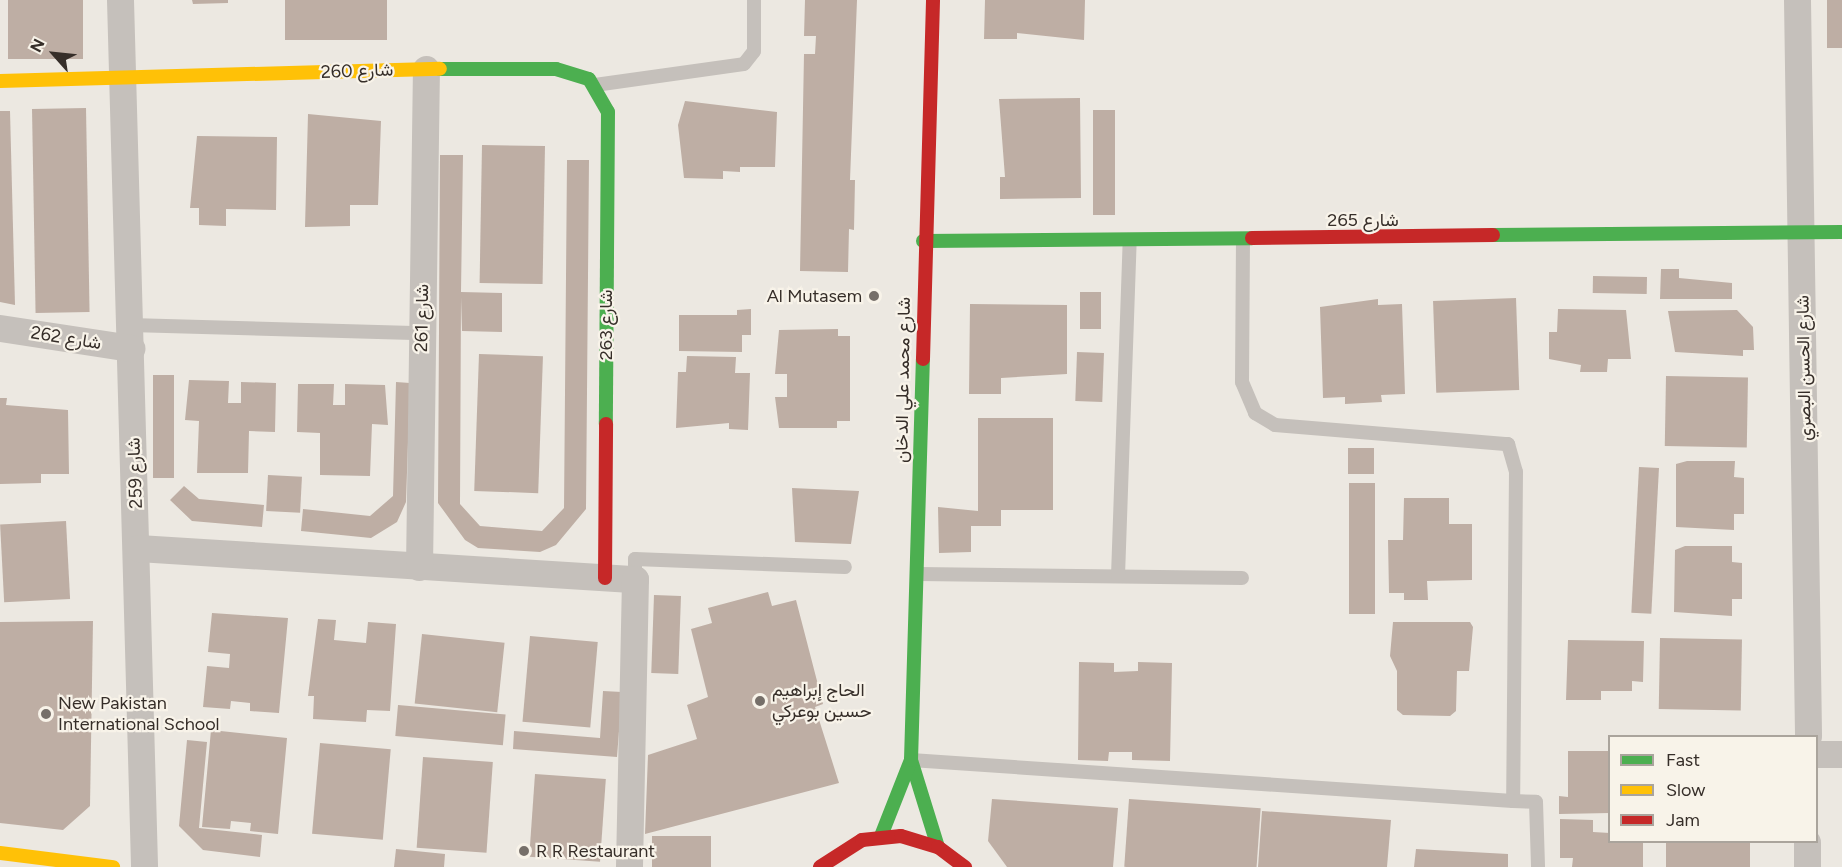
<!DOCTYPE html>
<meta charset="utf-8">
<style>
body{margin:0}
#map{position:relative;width:1842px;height:867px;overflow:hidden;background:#ece8e1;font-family:Figtree,Vazirmatn,sans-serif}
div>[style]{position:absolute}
.building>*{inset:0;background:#beaea4;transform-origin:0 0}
.lane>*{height:14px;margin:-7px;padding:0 7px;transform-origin:7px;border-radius:7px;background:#c5c0bb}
.street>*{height:27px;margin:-13.5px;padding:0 13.5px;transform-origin:13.5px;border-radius:13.5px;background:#c5c0bb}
.fast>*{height:14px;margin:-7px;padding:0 7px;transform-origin:7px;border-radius:7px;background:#4caf50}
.slow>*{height:14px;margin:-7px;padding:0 7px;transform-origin:7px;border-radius:7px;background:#ffc107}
.jam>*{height:14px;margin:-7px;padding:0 7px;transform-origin:7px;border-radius:7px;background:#c62828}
.dots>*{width:16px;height:16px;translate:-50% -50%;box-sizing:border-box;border:3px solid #f8f3e9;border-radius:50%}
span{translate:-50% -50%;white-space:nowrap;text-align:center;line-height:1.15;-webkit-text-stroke:4.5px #f8f3e9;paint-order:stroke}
.street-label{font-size:18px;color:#362e29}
.poi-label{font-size:18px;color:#362e29}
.right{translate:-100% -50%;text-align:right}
.left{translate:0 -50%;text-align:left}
.legend{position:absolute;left:1608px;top:735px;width:210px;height:108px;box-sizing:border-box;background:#f8f3e9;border:2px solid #aaa49c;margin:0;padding:8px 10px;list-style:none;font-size:18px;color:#362e29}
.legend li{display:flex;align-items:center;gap:12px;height:30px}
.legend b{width:30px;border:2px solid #aaa49c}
.north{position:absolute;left:24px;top:24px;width:60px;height:60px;-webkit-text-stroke:4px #f8f3e9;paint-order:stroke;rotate:297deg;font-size:16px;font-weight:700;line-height:24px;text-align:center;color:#362e29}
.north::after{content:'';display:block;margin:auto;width:21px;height:27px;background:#362e29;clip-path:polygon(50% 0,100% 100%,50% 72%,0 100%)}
</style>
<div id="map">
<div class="building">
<i style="left:8px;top:0;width:75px;height:59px"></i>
<i style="clip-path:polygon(192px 0,228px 0,228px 3px,193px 4px)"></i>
<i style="left:285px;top:0;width:102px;height:40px"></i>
<i style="clip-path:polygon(805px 0,857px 0,850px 180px,855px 180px,854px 230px,849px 229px,848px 272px,800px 271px,804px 54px,815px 54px,816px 36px,804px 36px)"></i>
<i style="clip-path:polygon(985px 0,1085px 0,1084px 40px,1017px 33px,1017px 39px,984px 39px)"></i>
<i style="left:1827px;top:0;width:15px;height:48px"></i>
<i style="clip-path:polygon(1080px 98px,1081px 198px,1000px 199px,1000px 177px,1005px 177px,999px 99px)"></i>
<i style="clip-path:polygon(685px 101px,777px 112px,775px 167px,740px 167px,740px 172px,723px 171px,723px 179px,684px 178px,678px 125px)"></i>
<i style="left:86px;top:108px;width:204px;height:54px;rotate:89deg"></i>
<i style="left:1093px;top:110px;width:22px;height:105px"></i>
<i style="clip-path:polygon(0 111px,10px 111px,15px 305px,0 302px)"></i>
<i style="clip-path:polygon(308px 114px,381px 121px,378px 205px,350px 205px,350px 226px,305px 227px)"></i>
<i style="clip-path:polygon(197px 136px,277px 137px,276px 210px,226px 209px,226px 226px,199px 225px,199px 208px,190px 208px)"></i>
<i style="left:482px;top:145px;width:63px;height:138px;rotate:1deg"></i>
<i style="clip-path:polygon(440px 155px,463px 155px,461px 292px,502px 293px,502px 332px,462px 331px,461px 297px,460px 504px,480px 526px,542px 531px,564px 508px,567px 160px,589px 160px,586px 509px,556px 545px,540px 552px,478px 548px,465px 540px,438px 503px)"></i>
<i style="clip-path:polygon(1661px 269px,1679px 269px,1679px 278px,1732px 283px,1732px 299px,1660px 299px)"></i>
<i style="left:1593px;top:276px;width:54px;height:17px;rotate:1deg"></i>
<i style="left:1080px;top:292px;width:21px;height:37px"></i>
<i style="left:1516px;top:298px;width:92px;height:83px;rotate:88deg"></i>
<i style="clip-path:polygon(1378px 299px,1378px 305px,1402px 304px,1405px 394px,1381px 395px,1382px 402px,1345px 404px,1345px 397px,1323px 398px,1320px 307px)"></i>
<i style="clip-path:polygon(970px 304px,1067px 305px,1067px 374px,1001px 378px,1001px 394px,969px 394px)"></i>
<i style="clip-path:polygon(751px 309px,751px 335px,742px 335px,742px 352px,679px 351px,679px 315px,737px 315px,737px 310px)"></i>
<i style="clip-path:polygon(1558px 309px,1626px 310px,1631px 359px,1608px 359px,1607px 372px,1580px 372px,1581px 365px,1549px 359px,1549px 332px,1557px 332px)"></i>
<i style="clip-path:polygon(1737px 310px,1753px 327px,1754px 350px,1743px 350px,1743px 356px,1675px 352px,1668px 311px)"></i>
<i style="clip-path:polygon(838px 329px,838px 336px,850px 336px,850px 421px,837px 421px,837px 428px,779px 428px,775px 397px,787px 397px,787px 374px,775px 374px,779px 330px)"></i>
<i style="left:1077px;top:352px;width:27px;height:49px;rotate:2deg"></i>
<i style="left:479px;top:354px;width:64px;height:137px;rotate:2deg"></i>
<i style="clip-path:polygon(687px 356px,736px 357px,735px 373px,750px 373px,748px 430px,729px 429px,729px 423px,676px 428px,678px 372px,686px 372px)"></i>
<i style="left:153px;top:375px;width:21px;height:103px"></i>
<i style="left:1666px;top:376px;width:82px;height:70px;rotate:1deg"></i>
<i style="clip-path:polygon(189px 380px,229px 381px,228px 403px,241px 403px,241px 382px,276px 383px,275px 432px,249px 431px,248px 473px,197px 473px,199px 421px,185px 420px)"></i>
<i style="clip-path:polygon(396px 382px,410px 383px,406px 502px,397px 522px,371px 538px,301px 531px,303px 509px,370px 516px,393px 496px)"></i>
<i style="clip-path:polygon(298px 384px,334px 384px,333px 405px,345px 405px,345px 384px,385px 385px,388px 425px,372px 424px,370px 476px,320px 475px,320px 433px,297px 432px)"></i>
<i style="clip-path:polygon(0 398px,7px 398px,6px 405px,68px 410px,69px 474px,41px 474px,41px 483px,0 484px)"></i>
<i style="clip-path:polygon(978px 418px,1053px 418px,1053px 510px,1001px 510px,1001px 526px,971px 526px,971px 552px,939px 553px,938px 507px,978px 511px)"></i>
<i style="left:1348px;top:448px;width:26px;height:26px"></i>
<i style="clip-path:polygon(1687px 461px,1735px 461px,1734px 477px,1744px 478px,1744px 514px,1734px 514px,1734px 530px,1676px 527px,1676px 464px)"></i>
<i style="left:1639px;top:467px;width:20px;height:146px;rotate:3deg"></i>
<i style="left:268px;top:475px;width:34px;height:36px;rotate:3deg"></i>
<i style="left:1349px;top:483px;width:26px;height:131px"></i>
<i style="clip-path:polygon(184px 486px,199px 499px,264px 505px,262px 527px,192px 521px,170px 500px)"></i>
<i style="clip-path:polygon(792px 488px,859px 491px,851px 544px,795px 542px)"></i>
<i style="clip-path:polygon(1404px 498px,1449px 498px,1449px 524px,1472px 524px,1472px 580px,1427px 581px,1428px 600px,1404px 600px,1404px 593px,1389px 593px,1388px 540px,1403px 540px)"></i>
<i style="left:66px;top:521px;width:78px;height:66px;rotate:87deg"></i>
<i style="clip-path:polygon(1685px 546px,1732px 546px,1732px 562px,1742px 563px,1742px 599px,1732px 599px,1732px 616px,1674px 612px,1675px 550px)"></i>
<i style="clip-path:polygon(768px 592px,772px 606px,796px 600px,823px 704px,815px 707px,839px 783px,645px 834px,648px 755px,697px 739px,687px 705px,708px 697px,691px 629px,712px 623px,708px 608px)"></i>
<i style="left:654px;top:595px;width:27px;height:78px;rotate:2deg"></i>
<i style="clip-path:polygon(212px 613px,288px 618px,279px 713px,250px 711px,250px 703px,231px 701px,230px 709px,203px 707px,207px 666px,229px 668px,230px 654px,208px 652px)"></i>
<i style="clip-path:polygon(318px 619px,336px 620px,334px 640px,366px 643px,368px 622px,396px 624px,390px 711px,367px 710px,366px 722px,313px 719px,314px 696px,308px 696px)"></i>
<i style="clip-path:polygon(93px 621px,90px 806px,63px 830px,0 823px,0 622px)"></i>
<i style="clip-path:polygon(1393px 622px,1470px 622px,1473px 627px,1469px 671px,1457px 671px,1456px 711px,1450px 716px,1403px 715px,1397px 710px,1397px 671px,1390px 656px)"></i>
<i style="left:422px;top:634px;width:83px;height:70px;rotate:6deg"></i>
<i style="left:530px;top:636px;width:68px;height:86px;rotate:5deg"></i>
<i style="left:1660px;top:638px;width:82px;height:71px;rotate:1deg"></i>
<i style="clip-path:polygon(1568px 640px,1644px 641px,1643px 682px,1632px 681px,1632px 691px,1601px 691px,1601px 700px,1566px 700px)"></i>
<i style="clip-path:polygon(1079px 662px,1114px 663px,1114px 672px,1138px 671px,1138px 662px,1172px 663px,1170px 761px,1132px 760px,1132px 752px,1109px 752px,1108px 761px,1078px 760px)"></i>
<i style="clip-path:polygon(603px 691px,622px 692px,617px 757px,513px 749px,514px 731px,600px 738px)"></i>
<i style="left:398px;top:705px;width:108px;height:31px;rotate:5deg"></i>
<i style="clip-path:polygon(211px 730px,287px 738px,278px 834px,250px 831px,251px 823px,231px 821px,230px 829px,202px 827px)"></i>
<i style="clip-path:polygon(187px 740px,207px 742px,199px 828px,262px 835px,260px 857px,203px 850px,179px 826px)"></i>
<i style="left:320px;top:743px;width:71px;height:91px;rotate:5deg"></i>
<i style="clip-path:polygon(1568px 751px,1610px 751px,1610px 813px,1559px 814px,1559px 796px,1568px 797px)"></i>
<i style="left:423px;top:757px;width:70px;height:91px;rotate:4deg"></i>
<i style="left:535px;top:774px;width:71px;height:83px;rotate:4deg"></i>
<i style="clip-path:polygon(992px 799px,1118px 808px,1113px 867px,1007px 867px,988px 841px)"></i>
<i style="left:1129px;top:799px;width:132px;height:68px;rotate:4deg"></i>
<i style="clip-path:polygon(1262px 811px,1391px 820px,1387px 867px,1258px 867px)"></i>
<i style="clip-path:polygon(1560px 819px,1593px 820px,1593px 832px,1610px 833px,1610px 842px,1643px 842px,1643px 867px,1572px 867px,1573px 858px,1560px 858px)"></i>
<i style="left:652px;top:836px;width:59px;height:31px"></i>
<i style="left:1666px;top:842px;width:84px;height:25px"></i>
<i style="clip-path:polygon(396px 849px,445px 854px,444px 867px,394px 867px)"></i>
<i style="clip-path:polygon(1416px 849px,1508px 854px,1508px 867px,1414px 867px)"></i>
</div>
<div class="lane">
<i style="left:595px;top:85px;width:150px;rotate:-8deg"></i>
<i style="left:744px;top:64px;width:16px;rotate:-52deg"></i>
<i style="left:754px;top:51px;width:51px;rotate:-90deg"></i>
<i style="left:1243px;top:239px;width:143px;rotate:90.4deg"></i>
<i style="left:1242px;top:382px;width:34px;rotate:67deg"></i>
<i style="left:1255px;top:413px;width:23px;rotate:31deg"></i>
<i style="left:1275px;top:425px;width:234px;rotate:4.7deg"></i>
<i style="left:1508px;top:444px;width:29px;rotate:74deg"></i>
<i style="left:1516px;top:472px;width:329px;rotate:90.5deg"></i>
<i style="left:1513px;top:801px;width:23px;rotate:2deg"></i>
<i style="left:1536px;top:802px;width:65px;rotate:88.2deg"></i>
<i style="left:130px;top:325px;width:292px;rotate:1.6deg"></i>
<i style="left:919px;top:574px;width:323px;rotate:0.7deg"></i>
<i style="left:1118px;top:576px;width:336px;rotate:-88deg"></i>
<i style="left:635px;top:579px;width:20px;rotate:-90deg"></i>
<i style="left:635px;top:559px;width:210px;rotate:2.2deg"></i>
<i style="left:911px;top:760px;width:603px;rotate:3.9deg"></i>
</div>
<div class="street">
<i style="left:120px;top:0;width:867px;rotate:88.41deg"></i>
<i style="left:1797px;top:0;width:736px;rotate:89.14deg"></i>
<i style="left:0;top:328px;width:133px;rotate:8.7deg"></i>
<i style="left:138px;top:548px;width:498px;rotate:3.6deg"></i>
<i style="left:635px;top:579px;width:288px;rotate:91.2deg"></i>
<i style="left:419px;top:567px;width:498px;rotate:-89.2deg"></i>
<i style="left:1816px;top:754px;width:26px"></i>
<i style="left:1807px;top:867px;width:25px;rotate:-90deg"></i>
</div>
<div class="fast">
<i style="left:440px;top:69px;width:116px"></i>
<i style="left:556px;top:69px;width:34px;rotate:17deg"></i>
<i style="left:589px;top:79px;width:38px;rotate:60deg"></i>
<i style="left:608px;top:112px;width:312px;rotate:90.4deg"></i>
<i style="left:1493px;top:235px;width:349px;rotate:-0.5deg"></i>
<i style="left:923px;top:241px;width:329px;rotate:-0.5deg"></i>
<i style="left:911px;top:760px;width:91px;rotate:72.8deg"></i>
<i style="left:881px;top:836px;width:82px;rotate:-68.5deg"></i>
<i style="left:911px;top:760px;width:401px;rotate:-88.3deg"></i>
</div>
<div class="slow">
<i style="left:0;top:81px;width:440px;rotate:-1.6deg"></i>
<i style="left:0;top:853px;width:114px;rotate:7.1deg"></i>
</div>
<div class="jam">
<i style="left:1252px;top:238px;width:241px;rotate:-0.7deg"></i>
<i style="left:923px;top:359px;width:359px;rotate:-88.4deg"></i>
<i style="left:605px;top:578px;width:154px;rotate:-89.6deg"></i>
<i style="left:820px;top:867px;width:50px;rotate:-32.7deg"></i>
<i style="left:862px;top:840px;width:39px;rotate:-6deg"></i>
<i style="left:901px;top:836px;width:39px;rotate:17deg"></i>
<i style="left:938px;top:847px;width:34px;rotate:37deg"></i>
</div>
<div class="dots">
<i style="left:874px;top:296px;background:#766f69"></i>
<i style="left:760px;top:701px;background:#766f69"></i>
<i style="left:46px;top:714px;background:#766f69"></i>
<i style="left:524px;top:851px;background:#766f69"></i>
</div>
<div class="street-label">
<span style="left:357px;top:71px;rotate:-2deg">شارع 260</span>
<span style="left:1363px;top:220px">شارع 265</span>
<span style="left:422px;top:318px;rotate:-89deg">شارع 261</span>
<span style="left:606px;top:325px;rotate:-90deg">شارع 263</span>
<span style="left:66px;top:338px;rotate:9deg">شارع 262</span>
<span style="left:1804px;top:368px;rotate:-91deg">شارع الحسن البصري</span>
<span style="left:903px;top:380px;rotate:-89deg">شارع محمد علي الدخان</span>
<span style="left:135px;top:473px;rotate:-92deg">شارع 259</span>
</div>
<div class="poi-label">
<span class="right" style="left:862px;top:296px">Al Mutasem</span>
<span class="left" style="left:772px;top:701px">الحاج إبراهيم<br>حسين بوعركي</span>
<span class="left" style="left:58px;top:714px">New Pakistan<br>International School</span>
<span class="left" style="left:536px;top:851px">R R Restaurant</span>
</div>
<ul class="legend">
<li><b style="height:8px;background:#4caf50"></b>Fast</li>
<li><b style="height:8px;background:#ffc107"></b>Slow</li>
<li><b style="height:8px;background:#c62828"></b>Jam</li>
</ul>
<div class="north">N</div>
</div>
